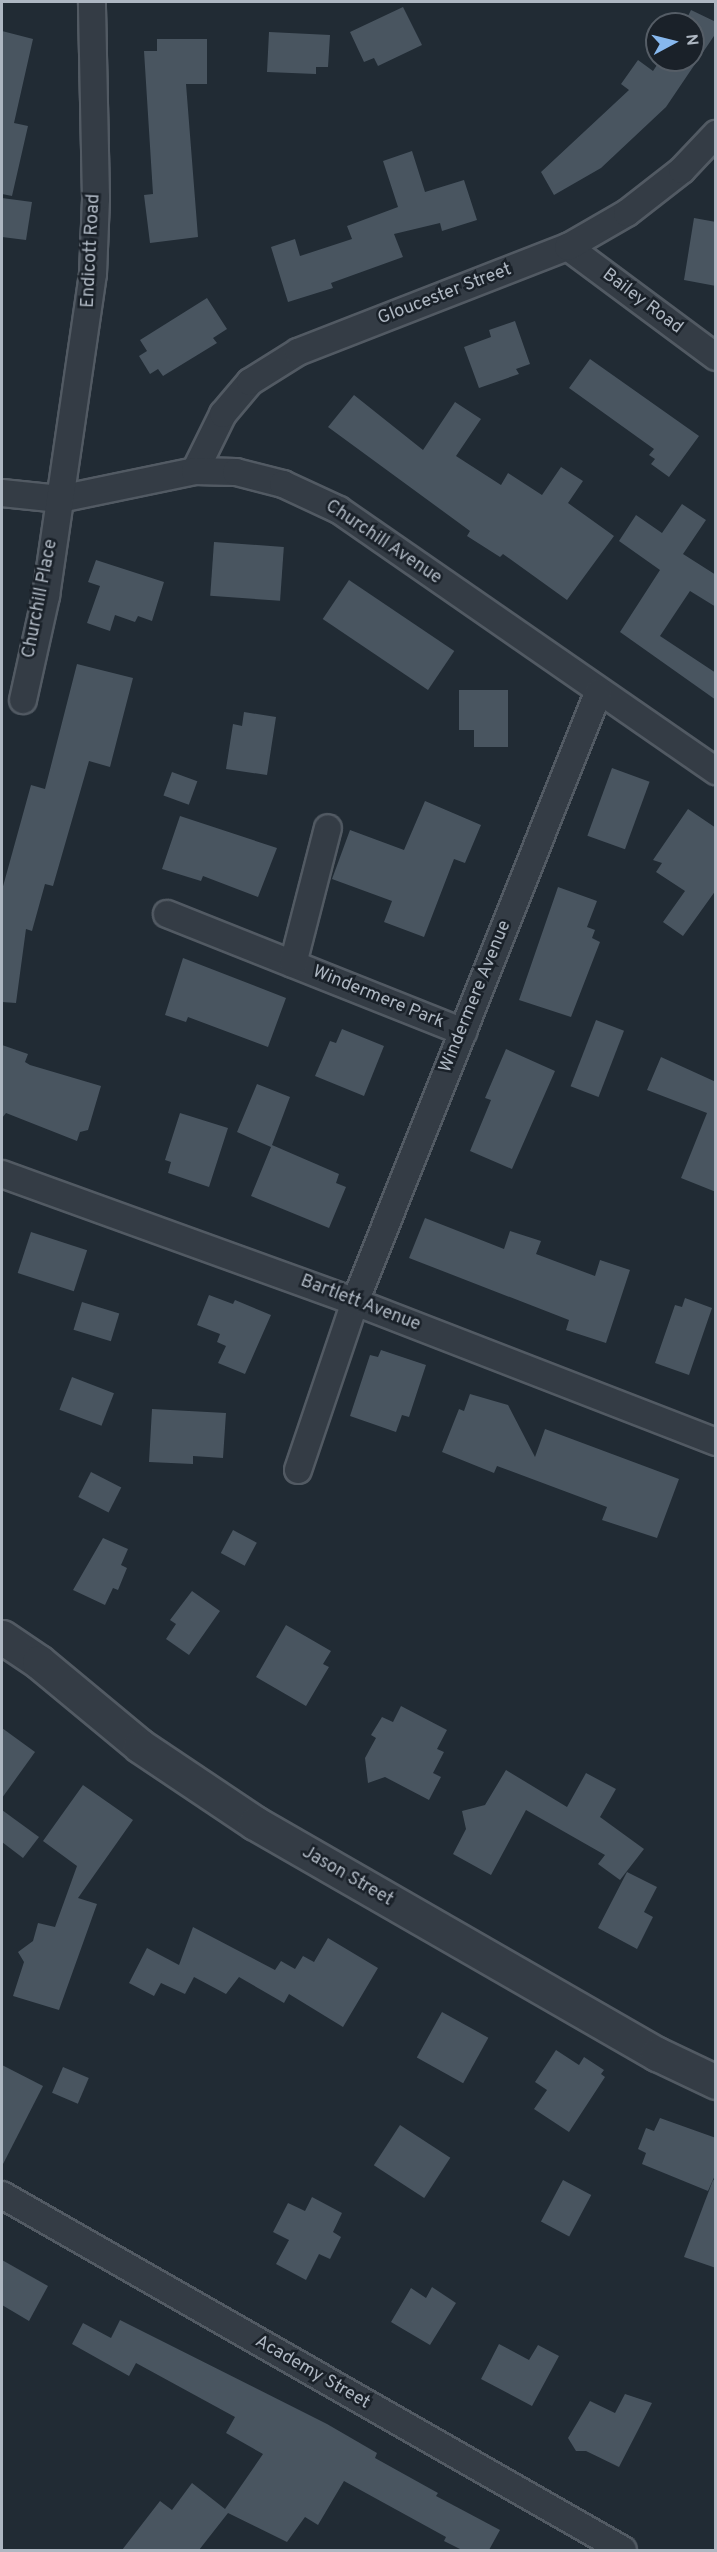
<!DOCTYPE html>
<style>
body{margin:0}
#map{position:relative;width:717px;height:2552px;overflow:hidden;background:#212b34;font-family:Overpass,sans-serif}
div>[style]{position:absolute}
.building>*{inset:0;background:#495560;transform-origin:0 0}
.roads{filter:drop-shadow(2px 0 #525a63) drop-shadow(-2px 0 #525a63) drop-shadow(0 2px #525a63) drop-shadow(0 -2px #525a63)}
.minor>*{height:26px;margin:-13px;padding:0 13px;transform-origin:13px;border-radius:13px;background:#343c45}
.tertiary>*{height:33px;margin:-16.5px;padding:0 16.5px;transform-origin:16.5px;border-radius:16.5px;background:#343c45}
span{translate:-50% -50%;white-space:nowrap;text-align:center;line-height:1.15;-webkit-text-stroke:5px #1a2129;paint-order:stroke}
.street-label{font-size:18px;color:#aeb7c2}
.frame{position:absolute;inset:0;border:3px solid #aeb7c2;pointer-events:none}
.north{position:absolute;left:645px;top:12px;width:60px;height:60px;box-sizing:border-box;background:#1a2129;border:2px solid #555d66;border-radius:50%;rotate:83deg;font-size:16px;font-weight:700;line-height:24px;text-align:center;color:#aeb7c2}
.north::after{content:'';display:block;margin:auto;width:21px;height:27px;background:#87b8ee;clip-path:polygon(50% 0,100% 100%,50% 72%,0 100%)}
</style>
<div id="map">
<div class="building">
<i style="clip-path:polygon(403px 7px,422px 45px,378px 66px,374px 58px,364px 62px,350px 32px)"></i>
<i style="clip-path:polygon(691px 10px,716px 22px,716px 33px,666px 107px,601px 168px,554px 195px,541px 172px,629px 90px,621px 84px,638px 60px,653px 71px,659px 62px,663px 65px,666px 60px,693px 60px,693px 24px,684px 24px)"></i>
<i style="clip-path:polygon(2px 31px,33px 39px,14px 123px,28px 126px,12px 196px,2px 194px)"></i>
<i style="clip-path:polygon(269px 32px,330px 35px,328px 67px,316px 67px,316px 74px,267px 72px)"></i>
<i style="clip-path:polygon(157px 39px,207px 39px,207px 84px,186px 84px,198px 237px,150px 243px,144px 195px,153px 194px,144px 51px,157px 51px)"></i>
<i style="clip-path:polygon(412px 151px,425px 192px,464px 180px,477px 220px,442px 231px,440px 223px,394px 234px,403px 257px,331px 283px,333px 288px,288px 302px,271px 247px,295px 239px,300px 256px,352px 239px,347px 226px,398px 207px,383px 161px)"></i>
<i style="clip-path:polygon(2px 198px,32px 202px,26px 240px,2px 237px)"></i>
<i style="clip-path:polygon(694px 218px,716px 222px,716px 286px,684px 280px)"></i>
<i style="clip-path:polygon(207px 298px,227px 329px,213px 338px,217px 343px,163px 376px,158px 369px,150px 374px,139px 356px,147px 351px,140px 340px)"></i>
<i style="clip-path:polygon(515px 321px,530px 364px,516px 369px,519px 374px,479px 388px,464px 347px,491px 337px,489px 330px)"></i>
<i style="clip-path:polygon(590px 359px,699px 436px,669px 477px,651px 464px,655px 459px,649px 455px,654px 449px,569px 388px)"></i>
<i style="clip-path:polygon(354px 395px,423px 450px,455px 402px,481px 419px,456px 456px,501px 485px,508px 473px,542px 495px,561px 467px,583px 481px,568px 503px,614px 536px,567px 600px,503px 554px,500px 557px,467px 536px,470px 531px,328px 427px)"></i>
<i style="clip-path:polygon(682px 504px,706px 520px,683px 554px,716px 575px,716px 607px,690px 591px,660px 636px,716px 673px,716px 700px,620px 632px,660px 570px,619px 541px,636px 515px,662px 533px)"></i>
<i style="left:214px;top:542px;width:70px;height:54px;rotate:4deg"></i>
<i style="clip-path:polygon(96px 560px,164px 582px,152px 621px,138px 616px,135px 622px,115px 615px,110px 631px,87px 623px,100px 586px,88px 582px)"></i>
<i style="left:349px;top:580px;width:127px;height:47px;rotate:34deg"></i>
<i style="clip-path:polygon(77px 664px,133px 678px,110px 767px,89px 761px,53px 886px,45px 884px,32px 931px,26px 929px,16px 1003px,2px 1002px,2px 890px,31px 785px,45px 789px)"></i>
<i style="clip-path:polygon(459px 690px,508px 690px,508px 747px,474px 747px,474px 730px,459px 730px)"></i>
<i style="clip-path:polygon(244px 712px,276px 717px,267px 775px,226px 769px,233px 724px,242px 726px)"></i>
<i style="left:612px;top:768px;width:40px;height:72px;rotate:20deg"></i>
<i style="left:172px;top:772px;width:27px;height:25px;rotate:20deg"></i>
<i style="clip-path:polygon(425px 801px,481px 825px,465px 863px,454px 859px,424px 937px,384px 922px,392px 901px,332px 879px,350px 830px,404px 850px)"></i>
<i style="clip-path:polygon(688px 809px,716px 828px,716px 890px,683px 936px,663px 922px,685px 891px,656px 872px,662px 863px,653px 860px)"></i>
<i style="clip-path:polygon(180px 816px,277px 848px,258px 897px,203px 876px,201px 881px,162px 869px)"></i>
<i style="clip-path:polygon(558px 887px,597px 901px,587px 927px,595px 930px,592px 938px,600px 942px,571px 1017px,519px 1000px)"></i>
<i style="clip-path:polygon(183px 958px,286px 998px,268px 1047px,188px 1017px,186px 1022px,165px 1015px)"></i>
<i style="left:596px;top:1020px;width:30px;height:71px;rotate:21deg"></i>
<i style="clip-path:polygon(342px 1029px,384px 1046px,364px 1096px,315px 1076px,330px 1041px,336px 1043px)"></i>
<i style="clip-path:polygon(2px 1045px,28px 1054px,25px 1062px,30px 1065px,101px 1086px,88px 1130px,80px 1132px,77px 1141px,6px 1113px,2px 1118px)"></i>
<i style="clip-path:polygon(506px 1049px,555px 1071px,512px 1169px,470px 1151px,491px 1100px,485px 1098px)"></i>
<i style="clip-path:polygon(661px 1057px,716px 1082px,716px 1192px,681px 1178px,707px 1113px,647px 1090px)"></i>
<i style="clip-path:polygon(257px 1084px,290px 1097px,272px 1145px,339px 1174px,336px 1183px,346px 1187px,329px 1228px,251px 1196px,271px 1147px,237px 1132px)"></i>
<i style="clip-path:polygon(180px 1113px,228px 1128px,209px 1187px,168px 1173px,171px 1162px,165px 1160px)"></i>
<i style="clip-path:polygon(425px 1218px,504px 1249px,510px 1231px,541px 1241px,536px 1254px,595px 1276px,600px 1260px,630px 1270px,606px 1343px,566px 1330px,569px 1320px,409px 1258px)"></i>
<i style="left:31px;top:1232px;width:59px;height:43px;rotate:18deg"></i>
<i style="clip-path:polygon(209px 1295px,233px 1304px,235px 1300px,271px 1315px,245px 1374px,218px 1363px,226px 1346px,217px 1342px,220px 1334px,197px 1325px)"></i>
<i style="clip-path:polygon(685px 1298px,712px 1308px,689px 1375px,655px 1363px,675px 1305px,682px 1307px)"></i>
<i style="left:82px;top:1302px;width:39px;height:29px;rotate:17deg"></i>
<i style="clip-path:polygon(381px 1350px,426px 1365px,409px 1417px,402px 1415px,396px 1432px,350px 1416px,370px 1355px,378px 1357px)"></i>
<i style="left:72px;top:1377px;width:45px;height:35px;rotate:21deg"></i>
<i style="clip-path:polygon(470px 1394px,508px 1405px,535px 1457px,545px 1429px,679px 1479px,657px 1538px,602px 1520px,607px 1507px,497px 1466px,494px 1473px,442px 1452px,459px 1409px,464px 1411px)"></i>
<i style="clip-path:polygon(152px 1409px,226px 1413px,223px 1458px,193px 1456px,193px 1464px,149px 1462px)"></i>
<i style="left:91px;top:1472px;width:34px;height:28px;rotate:27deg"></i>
<i style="left:233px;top:1530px;width:27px;height:26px;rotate:28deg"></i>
<i style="clip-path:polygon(103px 1538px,128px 1549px,121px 1565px,127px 1568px,118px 1590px,113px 1588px,105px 1605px,73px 1590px)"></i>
<i style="clip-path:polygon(192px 1591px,220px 1611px,189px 1655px,166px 1639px,176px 1624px,170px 1620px)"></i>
<i style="clip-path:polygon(286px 1625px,331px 1651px,323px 1664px,329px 1667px,306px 1706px,256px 1677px)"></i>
<i style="clip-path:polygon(401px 1706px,447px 1730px,437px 1749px,444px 1752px,433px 1773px,441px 1777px,429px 1800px,385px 1777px,368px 1783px,365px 1758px,376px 1738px,371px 1735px,382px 1717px,393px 1722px)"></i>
<i style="clip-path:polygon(2px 1728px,35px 1752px,2px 1798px)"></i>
<i style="clip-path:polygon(506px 1770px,567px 1807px,586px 1773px,616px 1789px,600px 1817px,644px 1849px,620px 1880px,598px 1864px,605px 1855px,526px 1810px,491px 1875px,453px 1854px,466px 1829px,462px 1811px,485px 1805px)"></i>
<i style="clip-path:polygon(83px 1785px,133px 1820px,78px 1898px,97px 1904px,59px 2010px,13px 1996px,24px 1962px,18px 1952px,33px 1941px,38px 1923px,55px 1927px,77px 1866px,43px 1841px)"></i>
<i style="clip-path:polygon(2px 1810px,39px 1837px,23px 1858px,2px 1842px)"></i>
<i style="clip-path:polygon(627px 1872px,657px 1887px,644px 1912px,653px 1917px,637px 1949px,598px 1928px)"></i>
<i style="clip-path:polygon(193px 1927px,275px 1970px,281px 1961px,295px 1969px,303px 1956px,314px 1962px,328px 1938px,378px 1968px,343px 2027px,289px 1994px,284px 2003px,239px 1977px,226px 1994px,194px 1977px,185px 1994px,161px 1983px,154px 1996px,129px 1983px,147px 1948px,179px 1965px)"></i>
<i style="left:442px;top:2012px;width:53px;height:52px;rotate:29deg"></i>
<i style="clip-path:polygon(556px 2050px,579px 2065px,584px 2057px,604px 2070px,601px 2074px,605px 2077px,569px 2132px,534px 2109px,547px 2090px,535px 2082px)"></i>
<i style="clip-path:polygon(2px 2065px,43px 2086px,2px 2166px)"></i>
<i style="left:63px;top:2067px;width:28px;height:28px;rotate:23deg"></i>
<i style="clip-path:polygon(660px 2118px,716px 2138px,716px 2173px,708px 2191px,642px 2164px,646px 2153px,638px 2149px,646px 2128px,654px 2131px)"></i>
<i style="left:400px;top:2125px;width:60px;height:48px;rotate:33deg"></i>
<i style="left:563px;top:2180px;width:32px;height:47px;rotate:28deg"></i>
<i style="clip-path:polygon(713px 2180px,716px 2181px,716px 2268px,684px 2257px)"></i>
<i style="clip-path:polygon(312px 2197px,342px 2213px,333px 2232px,341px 2237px,330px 2259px,319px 2254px,306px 2280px,276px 2264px,289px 2240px,273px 2232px,288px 2203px,305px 2211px)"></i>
<i style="clip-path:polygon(2px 2260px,48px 2286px,29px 2321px,2px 2305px)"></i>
<i style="clip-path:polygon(432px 2287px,456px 2303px,430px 2345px,391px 2322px,411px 2288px,426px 2298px)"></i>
<i style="clip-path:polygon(120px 2320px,327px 2424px,377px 2453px,375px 2458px,438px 2493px,436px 2496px,500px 2530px,489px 2550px,462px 2550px,444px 2541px,446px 2537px,344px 2481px,318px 2525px,305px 2517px,287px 2542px,228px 2513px,199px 2550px,122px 2550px,160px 2501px,172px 2510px,192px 2483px,225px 2509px,263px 2454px,226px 2433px,235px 2417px,136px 2363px,129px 2376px,72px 2344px,83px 2323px,111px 2338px)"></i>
<i style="clip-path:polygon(499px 2344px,529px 2360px,538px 2345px,559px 2356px,532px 2406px,481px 2379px)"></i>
<i style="clip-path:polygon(625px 2394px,652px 2403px,619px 2467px,586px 2451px,576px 2451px,568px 2438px,590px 2401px,615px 2413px)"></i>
</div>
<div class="roads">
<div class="minor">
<i style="left:568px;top:247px;width:184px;rotate:36.6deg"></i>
<i style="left:195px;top:471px;width:64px;rotate:-63.8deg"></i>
<i style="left:223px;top:414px;width:42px;rotate:-49.8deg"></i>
<i style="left:250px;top:382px;width:57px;rotate:-32deg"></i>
<i style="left:298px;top:352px;width:290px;rotate:-21.3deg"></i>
<i style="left:568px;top:247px;width:68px;rotate:-30deg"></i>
<i style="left:627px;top:213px;width:70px;rotate:-38deg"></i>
<i style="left:682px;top:170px;width:50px;rotate:-46.6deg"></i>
<i style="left:2px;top:493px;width:58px;rotate:5.9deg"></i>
<i style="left:60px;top:499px;width:138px;rotate:-11.7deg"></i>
<i style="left:195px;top:471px;width:41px;rotate:1.4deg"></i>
<i style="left:236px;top:472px;width:49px;rotate:14.3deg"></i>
<i style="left:283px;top:484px;width:62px;rotate:24.9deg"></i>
<i style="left:339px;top:510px;width:459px;rotate:34.7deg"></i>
<i style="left:23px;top:700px;width:107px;rotate:-77.5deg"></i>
<i style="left:46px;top:596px;width:325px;rotate:-81.7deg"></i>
<i style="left:93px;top:274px;width:76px;rotate:-87.7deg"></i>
<i style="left:96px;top:198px;width:196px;rotate:-91.2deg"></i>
<i style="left:167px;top:914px;width:319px;rotate:21.7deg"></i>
<i style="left:293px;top:964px;width:140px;rotate:-75.6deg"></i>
<i style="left:2px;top:1174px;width:375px;rotate:19.9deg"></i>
<i style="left:355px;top:1302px;width:387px;rotate:21.2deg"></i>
<i style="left:298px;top:1470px;width:177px;rotate:-71.3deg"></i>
<i style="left:355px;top:1302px;width:656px;rotate:-68.25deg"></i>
<i style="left:2px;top:2195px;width:715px;rotate:29.75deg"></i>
</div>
<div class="tertiary">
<i style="left:2px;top:1637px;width:45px;rotate:34deg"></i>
<i style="left:39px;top:1662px;width:131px;rotate:39.7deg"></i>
<i style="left:140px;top:1746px;width:138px;rotate:33.8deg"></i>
<i style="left:255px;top:1823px;width:464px;rotate:29.9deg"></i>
<i style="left:657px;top:2054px;width:65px;rotate:25.4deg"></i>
</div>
</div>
<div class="street-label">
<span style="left:92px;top:251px;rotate:-87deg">Endicott Road</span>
<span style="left:445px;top:295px;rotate:-21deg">Gloucester Street</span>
<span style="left:642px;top:302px;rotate:37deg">Bailey Road</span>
<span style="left:383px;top:543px;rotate:34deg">Churchill Avenue</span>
<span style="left:41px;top:599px;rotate:-79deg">Churchill Place</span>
<span style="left:476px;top:997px;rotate:-68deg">Windermere Avenue</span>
<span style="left:378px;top:998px;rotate:22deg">Windermere Park</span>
<span style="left:360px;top:1304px;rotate:21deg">Bartlett Avenue</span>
<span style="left:347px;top:1877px;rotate:30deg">Jason Street</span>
<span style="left:312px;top:2373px;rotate:30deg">Academy Street</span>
</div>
<div class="frame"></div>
<div class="north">N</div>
</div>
